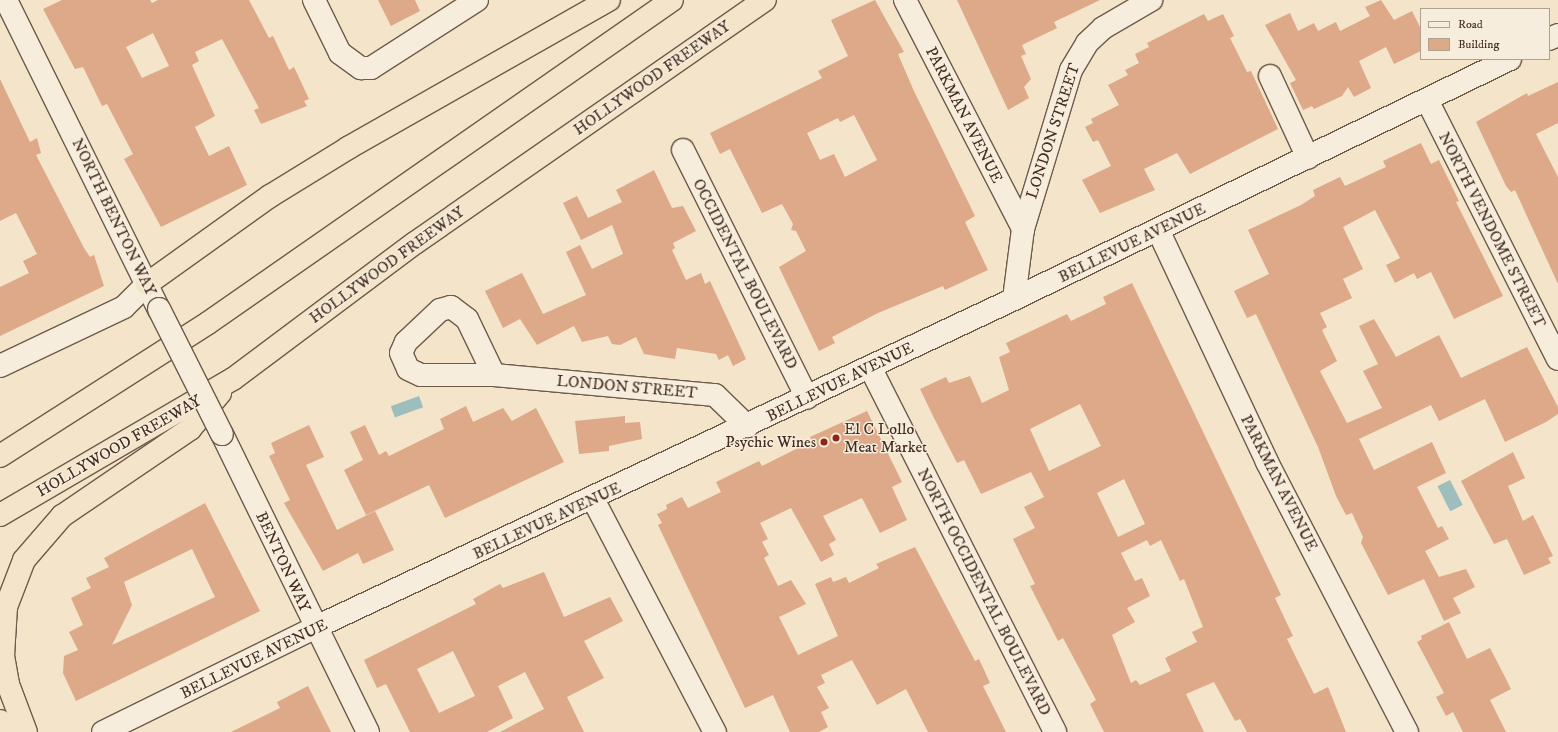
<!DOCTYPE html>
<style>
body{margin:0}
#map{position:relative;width:1558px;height:732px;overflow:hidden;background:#f3e4ca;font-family:"IM FELL DW Pica",serif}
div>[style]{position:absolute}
.water>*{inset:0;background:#9dbebd;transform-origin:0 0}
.building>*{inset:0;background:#dda988}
.roads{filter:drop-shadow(1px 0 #6e5b4a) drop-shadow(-1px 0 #6e5b4a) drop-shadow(0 1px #6e5b4a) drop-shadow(0 -1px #6e5b4a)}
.minor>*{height:22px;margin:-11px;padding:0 11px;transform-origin:11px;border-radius:11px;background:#f7eddd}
.highway>*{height:22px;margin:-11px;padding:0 11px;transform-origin:11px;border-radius:11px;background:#f3e4ca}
.bridges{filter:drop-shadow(1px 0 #6e5b4a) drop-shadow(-1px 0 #6e5b4a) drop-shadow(0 1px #6e5b4a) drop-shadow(0 -1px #6e5b4a)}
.minor-bridge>*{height:22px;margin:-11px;padding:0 11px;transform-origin:11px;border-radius:11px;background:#f7eddd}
.dots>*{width:11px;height:11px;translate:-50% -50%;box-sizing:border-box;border:2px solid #f7eddd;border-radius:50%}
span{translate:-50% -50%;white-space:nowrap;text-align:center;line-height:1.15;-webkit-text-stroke:3px #f7eddd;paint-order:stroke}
.street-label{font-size:16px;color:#422d20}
.poi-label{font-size:16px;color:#422d20}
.left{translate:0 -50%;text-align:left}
.right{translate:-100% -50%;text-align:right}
.legend{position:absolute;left:1420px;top:8px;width:130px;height:52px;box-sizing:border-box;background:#f7eddd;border:1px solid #afa091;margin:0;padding:5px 7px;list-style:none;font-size:12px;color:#422d20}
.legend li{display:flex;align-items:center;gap:8px;height:20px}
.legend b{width:20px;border:1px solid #afa091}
</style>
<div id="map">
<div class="water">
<i style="left:419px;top:396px;width:12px;height:30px;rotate:70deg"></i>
<i style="left:1450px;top:480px;width:28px;height:14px;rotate:63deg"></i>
</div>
<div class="building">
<i style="clip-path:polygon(evenodd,62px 0,150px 0,152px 3px,158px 0,249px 0,269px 38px,273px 36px,289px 70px,294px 67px,309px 99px,304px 101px,307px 106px,261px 124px,254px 110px,259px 108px,222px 39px,195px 52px,199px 61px,192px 65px,215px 116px,195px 127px,209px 156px,229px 146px,247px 185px,161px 227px,124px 159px,133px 154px,107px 104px,102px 106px,83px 67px,75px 69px,43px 9px,62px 0,153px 33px,169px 66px,142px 78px,126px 47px,153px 33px)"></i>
<i style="clip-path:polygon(378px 0,415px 0,420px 11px,391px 26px)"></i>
<i style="clip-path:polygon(evenodd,875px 0,904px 52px,898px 54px,913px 89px,975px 216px,965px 222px,988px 270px,945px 290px,943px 286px,878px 313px,832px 337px,835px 343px,819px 351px,779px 267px,806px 251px,796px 231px,791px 230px,793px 224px,782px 204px,762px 213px,730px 149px,720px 154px,710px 133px,822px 78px,818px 71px,848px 56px,831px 20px,875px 0,854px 115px,877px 160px,845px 177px,834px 154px,820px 160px,807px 133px,838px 118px,840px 122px,854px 115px)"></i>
<i style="clip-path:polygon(957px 0,1100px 0,1054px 22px,1057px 28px,1022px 45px,1026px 54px,1021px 56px,1031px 79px,1024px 87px,1029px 98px,1008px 110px)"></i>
<i style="clip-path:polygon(1381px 0,1394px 20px,1412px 11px,1421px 29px,1421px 51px,1394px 64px,1386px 47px,1359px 61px,1371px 88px,1354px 97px,1348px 87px,1342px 96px,1314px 109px,1312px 106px,1303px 110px,1290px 83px,1296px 80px,1265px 25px,1290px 13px,1298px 31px,1314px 23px,1318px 31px,1336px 22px,1340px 31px,1370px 16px,1365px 7px)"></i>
<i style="clip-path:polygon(1204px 14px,1208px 21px,1223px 14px,1234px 36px,1230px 38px,1247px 72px,1251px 71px,1278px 129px,1190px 174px,1177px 153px,1144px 169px,1155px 190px,1100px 213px,1082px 180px,1111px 166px,1098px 140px,1093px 142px,1085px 127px,1093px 123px,1091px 119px,1119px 105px,1108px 85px,1128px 75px,1125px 70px,1139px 63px,1135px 54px,1149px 47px,1147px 43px)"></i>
<i style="clip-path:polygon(0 79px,30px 142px,37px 138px,41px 153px,36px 155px,84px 248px,90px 257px,94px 255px,104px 286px,0 336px,0 287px,29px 273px,23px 261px,37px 254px,16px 213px,0 221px)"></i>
<i style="clip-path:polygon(1558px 82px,1558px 123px,1536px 134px,1558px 177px,1558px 284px,1515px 190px,1511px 192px,1506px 186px,1476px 122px,1527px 93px,1528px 96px)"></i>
<i style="clip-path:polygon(1421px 143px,1431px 164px,1439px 160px,1459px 201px,1456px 202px,1503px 296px,1454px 319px,1431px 272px,1417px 279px,1414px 273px,1395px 283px,1386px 265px,1400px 258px,1375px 210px,1343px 227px,1363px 269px,1343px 279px,1352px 298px,1320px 313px,1327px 327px,1322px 330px,1337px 361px,1320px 371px,1347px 423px,1382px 408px,1363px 371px,1378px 364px,1359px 326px,1374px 319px,1396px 357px,1439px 335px,1461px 378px,1527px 347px,1558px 407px,1558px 414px,1546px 422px,1505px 442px,1485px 399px,1439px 421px,1431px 405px,1359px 439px,1374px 470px,1432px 442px,1446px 473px,1417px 487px,1438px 528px,1442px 526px,1449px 539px,1425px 551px,1439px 577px,1466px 569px,1475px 587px,1453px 598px,1461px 613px,1444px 621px,1424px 579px,1388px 595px,1361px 543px,1363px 537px,1352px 513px,1346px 515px,1336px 496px,1318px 447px,1256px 314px,1247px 318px,1234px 291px,1269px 274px,1248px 230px,1301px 205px,1315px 196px,1313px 190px,1340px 177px,1345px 186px,1386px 167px,1383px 161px)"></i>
<i style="clip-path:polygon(654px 170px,672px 208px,683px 206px,696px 231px,673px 243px,675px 248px,672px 250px,686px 280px,701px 273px,705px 284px,710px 281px,746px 359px,733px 366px,728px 355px,719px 360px,716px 354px,677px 348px,675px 359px,644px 354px,636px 337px,620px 345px,612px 344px,608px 336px,582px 342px,574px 326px,537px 345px,520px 319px,503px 328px,485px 291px,522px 273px,543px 314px,586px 295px,566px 252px,580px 245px,592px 269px,623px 254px,612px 225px,581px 240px,563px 203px,577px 196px,588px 218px,622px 202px,616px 190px)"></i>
<i style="clip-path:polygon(evenodd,1132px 283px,1281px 595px,1275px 598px,1293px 636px,1287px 639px,1314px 694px,1328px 687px,1346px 732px,1247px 732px,1240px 719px,1235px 721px,1214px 682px,1186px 694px,1204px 732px,1104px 732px,1090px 704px,1096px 700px,1063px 638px,1058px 641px,1052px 629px,1030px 586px,1035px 584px,1013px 539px,1035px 528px,1024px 507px,1044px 497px,1031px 472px,981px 494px,964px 460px,957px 463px,934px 418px,920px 389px,946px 377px,949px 383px,970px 376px,982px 403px,1009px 390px,999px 357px,1010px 352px,1006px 343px,1067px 314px,1071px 321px,1090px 312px,1106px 304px,1103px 297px,1132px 283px,1080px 404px,1101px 446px,1049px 471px,1030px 429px,1080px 404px,1132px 283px,1124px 479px,1145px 524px,1118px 537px,1097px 493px,1124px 479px,1132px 283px,1147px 540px,1150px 546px,1161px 540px,1180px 581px,1184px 579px,1203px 627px,1192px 632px,1197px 642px,1165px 658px,1171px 671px,1140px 685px,1136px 680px,1131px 683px,1112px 635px,1135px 622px,1127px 608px,1150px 596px,1142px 578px,1135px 581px,1121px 553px,1147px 540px)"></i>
<i style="clip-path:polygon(466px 406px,473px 422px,503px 408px,512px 421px,536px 408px,564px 462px,445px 518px,429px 485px,366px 515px,344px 470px,363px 460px,350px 432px,365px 425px,379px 455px,386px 451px,389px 456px,444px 429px,440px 419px)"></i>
<i style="clip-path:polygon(867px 411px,902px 482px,892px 487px,907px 520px,880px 533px,862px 498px,823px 516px,836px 540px,829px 544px,834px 555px,821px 562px,791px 508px,760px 523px,768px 539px,762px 542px,769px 555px,764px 558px,778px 586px,791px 580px,806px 604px,779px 617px,798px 655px,838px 636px,815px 584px,831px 577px,833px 582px,846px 577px,849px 583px,879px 568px,876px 564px,915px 547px,975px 661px,979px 659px,990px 683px,983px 686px,1006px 732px,928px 732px,906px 689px,877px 705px,852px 660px,821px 675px,825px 683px,817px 687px,829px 708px,821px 712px,828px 727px,819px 732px,790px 732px,773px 695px,745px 708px,658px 525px,662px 523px,657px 514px,667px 509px,666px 505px,682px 497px,688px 508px,721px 492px,716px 482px,759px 461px,762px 466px,812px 441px,810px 437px)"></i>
<i style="clip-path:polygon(625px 416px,625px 423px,640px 422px,642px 439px,609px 446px,609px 451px,579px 454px,575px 421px)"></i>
<i style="clip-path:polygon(309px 425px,324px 457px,306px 465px,337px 530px,375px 511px,394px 550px,363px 564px,358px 553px,323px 571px,284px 503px,290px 500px,269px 456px,275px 453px,271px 443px)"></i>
<i style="clip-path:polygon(1513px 452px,1525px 478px,1508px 486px,1523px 521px,1533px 515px,1553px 556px,1548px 558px,1551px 563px,1524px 575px,1507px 539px,1494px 544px,1461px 481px)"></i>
<i style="clip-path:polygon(evenodd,205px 503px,260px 611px,76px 701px,63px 673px,64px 656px,78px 650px,69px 632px,83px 625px,71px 598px,91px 588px,86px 578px,109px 567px,104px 558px,205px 503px,192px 549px,215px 597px,112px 645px,132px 605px,124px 582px,192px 549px)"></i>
<i style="clip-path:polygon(evenodd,544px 572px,564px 617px,610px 597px,623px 621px,584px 641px,604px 678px,567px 697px,584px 732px,500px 732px,544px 709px,525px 672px,498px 686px,513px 718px,487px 732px,410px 732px,386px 684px,377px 688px,364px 660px,476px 604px,473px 599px,500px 584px,503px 588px,544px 572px,453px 651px,475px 696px,439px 713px,417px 669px,453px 651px)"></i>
<i style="clip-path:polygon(1449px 622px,1467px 659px,1490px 648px,1504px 675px,1511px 689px,1490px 700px,1506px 732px,1463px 732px,1453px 712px,1446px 716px,1436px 697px,1444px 693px,1417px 642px,1422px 639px,1421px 636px)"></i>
<i style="clip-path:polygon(308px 686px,331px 732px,231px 732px,280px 708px,277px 702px)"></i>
</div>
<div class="roads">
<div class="minor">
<i style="left:6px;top:0;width:345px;rotate:63.7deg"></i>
<i style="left:314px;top:0;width:59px;rotate:63.9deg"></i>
<i style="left:340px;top:53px;width:26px;rotate:36deg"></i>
<i style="left:361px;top:68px;width:10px"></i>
<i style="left:371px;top:68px;width:126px;rotate:-32.7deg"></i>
<i style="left:905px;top:0;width:258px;rotate:62.7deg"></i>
<i style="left:1549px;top:39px;width:10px;rotate:-24deg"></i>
<i style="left:1270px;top:76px;width:90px;rotate:65.1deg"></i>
<i style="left:1427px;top:100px;width:290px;rotate:63.2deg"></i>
<i style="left:683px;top:150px;width:277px;rotate:63.4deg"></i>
<i style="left:1158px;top:230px;width:256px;rotate:64.8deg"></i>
<i style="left:1267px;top:462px;width:304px;rotate:62.6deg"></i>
<i style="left:1014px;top:299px;width:71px;rotate:-82.7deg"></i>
<i style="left:1023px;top:229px;width:166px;rotate:-73.2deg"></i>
<i style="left:1071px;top:70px;width:31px;rotate:-59deg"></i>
<i style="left:1087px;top:43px;width:22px;rotate:-43deg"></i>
<i style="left:1103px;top:28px;width:56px;rotate:-30.3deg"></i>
<i style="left:0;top:366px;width:137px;rotate:-25.4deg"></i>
<i style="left:124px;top:307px;width:33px;rotate:-45deg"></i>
<i style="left:870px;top:367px;width:409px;rotate:63.1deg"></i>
<i style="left:494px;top:375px;width:62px;rotate:-115.7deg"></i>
<i style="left:467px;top:319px;width:20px;rotate:-143deg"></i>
<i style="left:451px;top:307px;width:11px;rotate:165deg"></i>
<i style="left:440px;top:310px;width:47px;rotate:136.7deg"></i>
<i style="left:406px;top:342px;width:12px;rotate:114deg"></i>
<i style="left:401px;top:353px;width:17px;rotate:66deg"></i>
<i style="left:408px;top:369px;width:14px;rotate:25deg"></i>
<i style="left:421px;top:375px;width:73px"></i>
<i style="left:494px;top:375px;width:222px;rotate:5.2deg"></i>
<i style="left:715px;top:395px;width:45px;rotate:44.1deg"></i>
<i style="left:222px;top:434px;width:332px;rotate:63.9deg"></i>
<i style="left:593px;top:499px;width:263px;rotate:62.4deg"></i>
<i style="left:103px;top:732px;width:235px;rotate:-26.2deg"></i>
<i style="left:314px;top:628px;width:773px;rotate:-25.17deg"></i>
<i style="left:1014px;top:299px;width:551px;rotate:-25.82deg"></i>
</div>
<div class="highway">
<i style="left:147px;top:284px;width:151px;rotate:-35.6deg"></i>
<i style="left:270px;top:196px;width:92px;rotate:-31.6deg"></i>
<i style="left:348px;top:148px;width:300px;rotate:-29.6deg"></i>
<i style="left:0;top:456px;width:247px;rotate:-32.6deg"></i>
<i style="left:208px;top:323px;width:565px;rotate:-34.84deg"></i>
<i style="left:0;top:515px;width:270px;rotate:-30.3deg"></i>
<i style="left:233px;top:379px;width:227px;rotate:-36.8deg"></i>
<i style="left:415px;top:243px;width:426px;rotate:-34.8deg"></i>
<i style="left:0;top:721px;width:13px;rotate:61deg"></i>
<i style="left:26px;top:732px;width:51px;rotate:-110.6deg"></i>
<i style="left:8px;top:684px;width:28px;rotate:-100deg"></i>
<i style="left:3px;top:656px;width:49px;rotate:-86.5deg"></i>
<i style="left:6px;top:607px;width:50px;rotate:-69deg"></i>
<i style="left:24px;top:560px;width:58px;rotate:-49.2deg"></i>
<i style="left:62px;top:516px;width:155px;rotate:-34.2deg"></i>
<i style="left:190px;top:429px;width:47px;rotate:-50.2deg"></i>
</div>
</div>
<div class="bridges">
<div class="minor-bridge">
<i style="left:159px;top:309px;width:140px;rotate:63.3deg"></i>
</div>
</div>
<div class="dots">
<i style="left:836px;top:438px;background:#8f2418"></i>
<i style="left:824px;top:442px;background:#8f2418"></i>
</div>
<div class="street-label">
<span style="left:652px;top:78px;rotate:-35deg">HOLLYWOOD FREEWAY</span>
<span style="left:964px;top:115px;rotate:63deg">PARKMAN AVENUE</span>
<span style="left:1053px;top:131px;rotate:-72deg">LONDON STREET</span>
<span style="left:114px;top:217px;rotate:64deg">NORTH BENTON WAY</span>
<span style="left:1492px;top:230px;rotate:63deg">NORTH VENDOME STREET</span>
<span style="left:1132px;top:243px;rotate:-26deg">BELLEVUE AVENUE</span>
<span style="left:387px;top:265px;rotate:-36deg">HOLLYWOOD FREEWAY</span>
<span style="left:745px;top:274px;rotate:63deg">OCCIDENTAL BOULEVARD</span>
<span style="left:840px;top:382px;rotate:-26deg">BELLEVUE AVENUE</span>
<span style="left:627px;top:387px;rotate:5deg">LONDON STREET</span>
<span style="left:119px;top:446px;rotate:-30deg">HOLLYWOOD FREEWAY</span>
<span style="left:1279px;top:483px;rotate:63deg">PARKMAN AVENUE</span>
<span style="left:547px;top:521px;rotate:-25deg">BELLEVUE AVENUE</span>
<span style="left:283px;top:562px;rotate:65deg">BENTON WAY</span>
<span style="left:984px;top:592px;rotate:63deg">NORTH OCCIDENTAL BOULEVARD</span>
<span style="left:254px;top:659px;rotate:-26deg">BELLEVUE AVENUE</span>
</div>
<div class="poi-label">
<span class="left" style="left:844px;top:438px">El C Lollo<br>Meat Market</span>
<span class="right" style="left:816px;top:442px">Psychic Wines</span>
</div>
<ul class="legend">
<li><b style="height:5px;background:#f7eddd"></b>Road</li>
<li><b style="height:11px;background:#dda988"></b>Building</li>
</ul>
</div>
